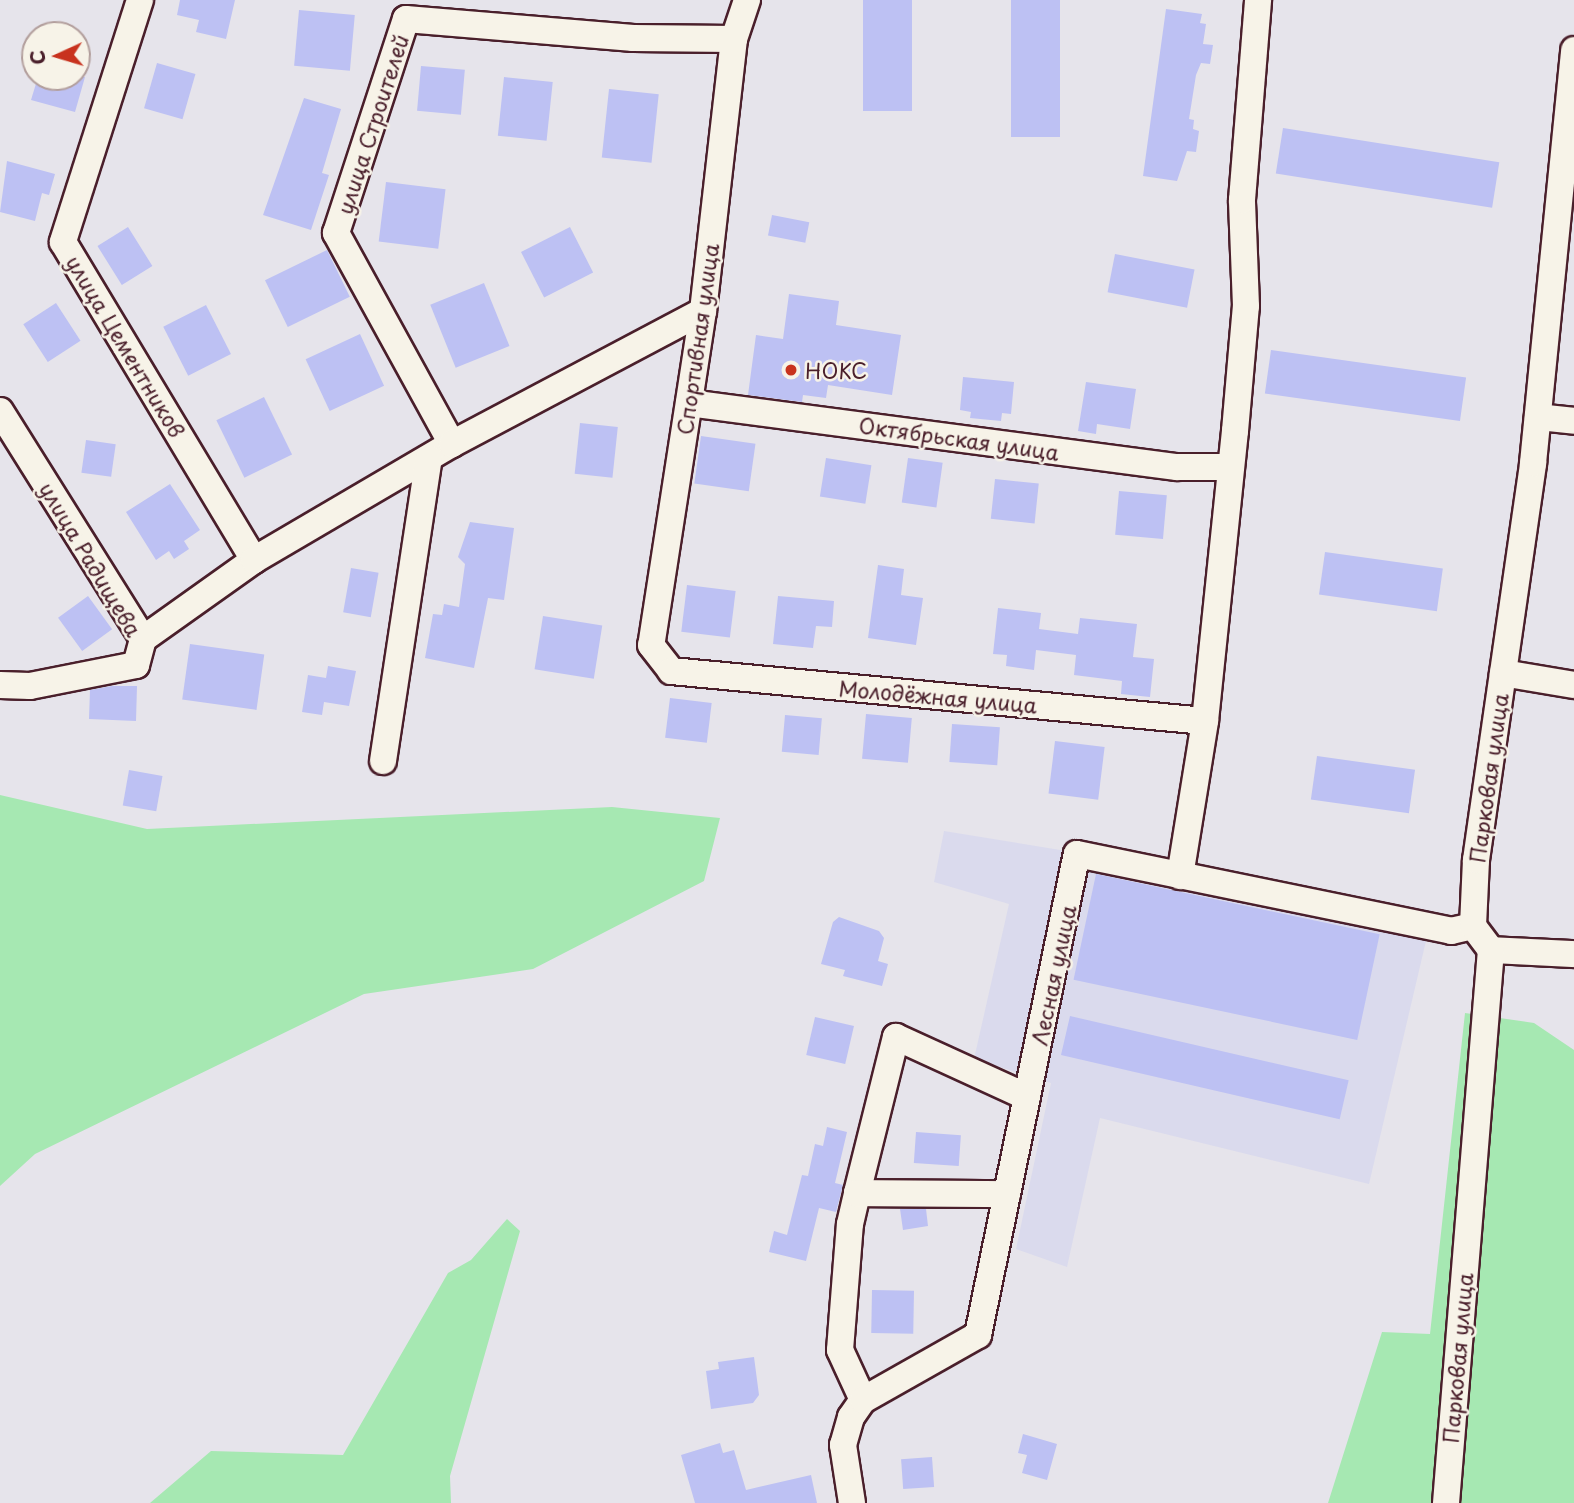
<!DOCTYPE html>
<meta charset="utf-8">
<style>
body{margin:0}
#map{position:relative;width:1574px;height:1503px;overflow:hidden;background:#e6e4eb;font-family:"Playpen Sans",sans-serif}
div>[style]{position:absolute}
.built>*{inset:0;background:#dadaed}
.green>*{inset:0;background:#a6e8b2}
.building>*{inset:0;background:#bdc1f3;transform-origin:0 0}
.roads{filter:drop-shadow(2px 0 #4a1f2b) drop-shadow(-2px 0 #4a1f2b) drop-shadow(0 2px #4a1f2b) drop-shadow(0 -2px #4a1f2b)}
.minor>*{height:26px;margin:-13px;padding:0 13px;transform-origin:13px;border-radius:13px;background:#f7f3e8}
.dots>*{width:19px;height:19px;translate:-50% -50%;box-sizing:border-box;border:4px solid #f7f3e8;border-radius:50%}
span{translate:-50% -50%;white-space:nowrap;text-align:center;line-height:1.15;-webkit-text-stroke:5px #f7f3e8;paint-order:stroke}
.street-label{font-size:21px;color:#4a1f2b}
.poi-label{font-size:21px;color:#4a1f2b}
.left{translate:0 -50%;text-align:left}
.north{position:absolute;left:21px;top:21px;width:70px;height:70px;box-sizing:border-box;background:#f7f3e8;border:2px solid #b29e9c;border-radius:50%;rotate:266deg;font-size:19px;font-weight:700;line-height:28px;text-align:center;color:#4a1f2b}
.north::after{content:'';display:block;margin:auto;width:24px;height:32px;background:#c8321e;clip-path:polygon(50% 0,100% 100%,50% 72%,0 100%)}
</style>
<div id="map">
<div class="built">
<i style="clip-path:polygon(944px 831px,1433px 911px,1369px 1184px,1100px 1118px,1067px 1267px,1016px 1249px,1051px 1083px,974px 1059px,1009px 904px,934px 882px)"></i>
</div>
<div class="green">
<i style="clip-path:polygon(0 795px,147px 829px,612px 807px,720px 818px,704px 881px,533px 969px,364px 994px,35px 1154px,0 1186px)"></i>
<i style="clip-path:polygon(1465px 1013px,1534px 1023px,1574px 1050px,1574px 1503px,1328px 1503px,1382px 1332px,1430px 1334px)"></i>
<i style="clip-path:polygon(507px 1219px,520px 1231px,450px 1476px,451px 1503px,150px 1503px,211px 1451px,343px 1455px,448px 1273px,471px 1260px)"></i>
</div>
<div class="building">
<i style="clip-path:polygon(180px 0,235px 0,226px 39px,196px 32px,199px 20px,177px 15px)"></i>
<i style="left:863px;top:0;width:49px;height:111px"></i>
<i style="left:1011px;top:0;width:49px;height:137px"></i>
<i style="clip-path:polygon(1166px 9px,1202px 14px,1200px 23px,1206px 24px,1203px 44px,1213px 45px,1210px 64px,1201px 63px,1196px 75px,1189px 119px,1194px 120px,1193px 129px,1199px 131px,1196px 152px,1187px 151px,1177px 181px,1143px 176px)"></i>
<i style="left:299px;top:10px;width:56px;height:56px;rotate:5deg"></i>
<i style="left:157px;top:63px;width:40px;height:47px;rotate:16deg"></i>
<i style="left:421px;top:66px;width:44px;height:45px;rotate:5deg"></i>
<i style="clip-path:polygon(38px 77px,85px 77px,75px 112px,31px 100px)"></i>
<i style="left:504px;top:77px;width:49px;height:59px;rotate:6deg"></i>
<i style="left:609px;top:89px;width:50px;height:69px;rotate:6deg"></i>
<i style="clip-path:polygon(304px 98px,341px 109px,322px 173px,329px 175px,311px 230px,263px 215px)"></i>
<i style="left:1283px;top:128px;width:219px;height:46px;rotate:9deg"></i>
<i style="clip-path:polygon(7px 161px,55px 174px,49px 195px,42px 193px,35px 221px,0 212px)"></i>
<i style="left:386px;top:182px;width:60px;height:60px;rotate:7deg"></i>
<i style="left:772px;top:215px;width:38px;height:21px;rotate:11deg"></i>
<i style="left:128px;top:227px;width:46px;height:36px;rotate:58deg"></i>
<i style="left:570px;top:227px;width:51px;height:55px;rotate:63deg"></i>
<i style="left:327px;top:250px;width:52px;height:69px;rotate:64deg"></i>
<i style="left:1115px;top:254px;width:81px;height:39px;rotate:11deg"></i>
<i style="left:484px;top:283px;width:68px;height:58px;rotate:68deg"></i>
<i style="clip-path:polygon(789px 294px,839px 301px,836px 325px,901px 335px,892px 395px,828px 385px,826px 398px,803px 395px,802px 402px,748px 395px,756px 335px,783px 339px)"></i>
<i style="left:56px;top:303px;width:45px;height:39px;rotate:57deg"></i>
<i style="left:206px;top:305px;width:55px;height:48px;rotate:63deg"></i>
<i style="left:360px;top:334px;width:57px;height:60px;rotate:65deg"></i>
<i style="left:1271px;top:350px;width:197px;height:44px;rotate:8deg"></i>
<i style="clip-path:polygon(963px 377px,1014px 382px,1011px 414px,1002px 413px,1001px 421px,970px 418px,971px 412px,960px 410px)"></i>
<i style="clip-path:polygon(1086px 382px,1136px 389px,1130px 429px,1097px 424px,1096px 434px,1078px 431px)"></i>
<i style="left:264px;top:397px;width:64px;height:53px;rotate:64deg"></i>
<i style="left:580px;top:423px;width:38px;height:51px;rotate:6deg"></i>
<i style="left:701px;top:436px;width:55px;height:48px;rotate:8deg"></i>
<i style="left:86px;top:440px;width:30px;height:33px;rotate:8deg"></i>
<i style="left:826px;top:458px;width:46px;height:39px;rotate:9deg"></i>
<i style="left:908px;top:458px;width:35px;height:45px;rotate:8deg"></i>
<i style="left:995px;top:479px;width:44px;height:40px;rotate:6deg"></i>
<i style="clip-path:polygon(170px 484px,200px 530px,184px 541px,189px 549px,174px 559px,169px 551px,156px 560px,126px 512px)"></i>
<i style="left:1119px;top:491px;width:48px;height:44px;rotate:5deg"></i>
<i style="clip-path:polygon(470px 522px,514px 528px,504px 600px,488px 598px,474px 668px,425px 658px,433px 614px,442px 615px,444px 604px,459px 607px,465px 564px,458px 557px)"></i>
<i style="left:1325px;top:552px;width:119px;height:43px;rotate:8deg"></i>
<i style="clip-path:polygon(878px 565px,904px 569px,901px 595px,923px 598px,916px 645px,868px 638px)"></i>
<i style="left:351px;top:568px;width:28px;height:45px;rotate:10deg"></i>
<i style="left:687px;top:585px;width:49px;height:47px;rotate:7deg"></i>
<i style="left:88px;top:596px;width:41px;height:37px;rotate:54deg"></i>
<i style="clip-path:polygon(778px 596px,834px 601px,832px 627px,816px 626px,813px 648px,773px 644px)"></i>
<i style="clip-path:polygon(998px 608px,1041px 613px,1039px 629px,1078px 634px,1080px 618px,1137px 624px,1133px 657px,1154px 659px,1150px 697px,1121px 694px,1122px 681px,1074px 675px,1076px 655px,1036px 650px,1034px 670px,1006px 666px,1007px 655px,993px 654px)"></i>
<i style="left:543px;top:616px;width:60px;height:54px;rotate:9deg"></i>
<i style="left:190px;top:644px;width:75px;height:56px;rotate:8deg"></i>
<i style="clip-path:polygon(328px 666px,356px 671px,349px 706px,324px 702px,322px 715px,302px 712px,308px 675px,326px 678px)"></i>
<i style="clip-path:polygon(112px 686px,137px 686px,136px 721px,89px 719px,90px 690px)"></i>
<i style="left:670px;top:698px;width:42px;height:40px;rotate:7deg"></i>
<i style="left:866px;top:714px;width:46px;height:45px;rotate:5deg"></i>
<i style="left:785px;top:715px;width:37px;height:37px;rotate:5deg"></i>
<i style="left:952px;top:724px;width:48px;height:38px;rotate:4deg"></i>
<i style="left:1055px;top:741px;width:50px;height:53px;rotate:7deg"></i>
<i style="left:1317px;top:756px;width:99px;height:44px;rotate:8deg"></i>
<i style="left:129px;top:770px;width:34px;height:36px;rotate:10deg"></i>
<i style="left:1096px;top:874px;width:290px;height:108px;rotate:12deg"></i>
<i style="clip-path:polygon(839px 917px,879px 931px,884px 938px,878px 961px,888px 964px,882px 986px,843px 976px,845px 970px,821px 964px,833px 922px)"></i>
<i style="left:1070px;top:1016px;width:286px;height:40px;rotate:13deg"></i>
<i style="left:815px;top:1017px;width:40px;height:39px;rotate:13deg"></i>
<i style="clip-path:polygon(827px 1127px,847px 1132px,835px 1183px,843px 1185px,836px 1212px,819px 1208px,806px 1261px,769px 1252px,774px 1231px,787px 1235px,802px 1175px,808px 1176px,815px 1144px,823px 1146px)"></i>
<i style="left:916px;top:1132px;width:45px;height:31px;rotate:4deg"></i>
<i style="clip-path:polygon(900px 1209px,926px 1209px,928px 1226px,903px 1230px)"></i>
<i style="left:872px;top:1290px;width:42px;height:43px;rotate:1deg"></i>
<i style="clip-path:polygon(754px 1357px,759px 1395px,753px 1403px,711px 1409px,706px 1371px,719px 1369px,718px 1362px)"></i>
<i style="clip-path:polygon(1023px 1434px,1057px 1444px,1047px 1480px,1022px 1473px,1027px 1455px,1018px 1453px)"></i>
<i style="clip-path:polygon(720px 1443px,723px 1453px,734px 1450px,746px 1490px,811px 1475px,817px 1503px,695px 1503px,681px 1455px)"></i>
<i style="left:932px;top:1457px;width:30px;height:31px;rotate:86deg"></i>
</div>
<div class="roads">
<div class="minor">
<i style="left:140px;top:0;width:254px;rotate:107.7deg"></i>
<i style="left:63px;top:242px;width:371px;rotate:59deg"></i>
<i style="left:747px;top:0;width:41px;rotate:108.4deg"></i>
<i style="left:734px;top:39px;width:274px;rotate:96.5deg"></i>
<i style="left:703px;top:311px;width:338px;rotate:98.8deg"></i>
<i style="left:651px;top:645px;width:33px;rotate:52deg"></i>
<i style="left:671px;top:671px;width:536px;rotate:5.35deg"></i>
<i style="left:689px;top:403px;width:492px;rotate:7.5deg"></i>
<i style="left:1177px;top:467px;width:52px"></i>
<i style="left:0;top:411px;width:269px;rotate:57.9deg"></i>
<i style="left:143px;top:639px;width:27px;rotate:105deg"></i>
<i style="left:136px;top:665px;width:108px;rotate:168.8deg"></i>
<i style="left:30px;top:686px;width:30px;rotate:-178deg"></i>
<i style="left:1538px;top:417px;width:36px;rotate:6deg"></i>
<i style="left:452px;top:444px;width:241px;rotate:-118.8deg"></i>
<i style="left:336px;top:233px;width:225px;rotate:-71.9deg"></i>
<i style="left:406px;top:19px;width:228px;rotate:4.8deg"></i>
<i style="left:633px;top:38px;width:101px;rotate:0.6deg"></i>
<i style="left:143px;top:639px;width:136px;rotate:-35.4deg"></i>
<i style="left:254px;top:560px;width:229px;rotate:-30.4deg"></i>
<i style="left:452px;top:444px;width:284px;rotate:-27.9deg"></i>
<i style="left:1503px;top:673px;width:72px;rotate:9.6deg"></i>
<i style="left:383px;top:761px;width:306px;rotate:-81.4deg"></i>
<i style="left:1180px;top:876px;width:157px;rotate:-80.8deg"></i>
<i style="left:1205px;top:721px;width:292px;rotate:-84.1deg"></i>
<i style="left:1235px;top:431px;width:125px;rotate:-85deg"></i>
<i style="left:1246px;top:306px;width:106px;rotate:-92.2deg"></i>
<i style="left:1242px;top:200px;width:201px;rotate:-85.4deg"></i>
<i style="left:1491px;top:950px;width:83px;rotate:2.8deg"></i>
<i style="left:857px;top:1193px;width:161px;rotate:-76deg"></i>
<i style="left:896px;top:1037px;width:144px;rotate:24.6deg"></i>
<i style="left:863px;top:1400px;width:55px;rotate:-114.7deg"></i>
<i style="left:840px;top:1350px;width:126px;rotate:-85.5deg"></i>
<i style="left:850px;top:1224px;width:32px;rotate:-77deg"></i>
<i style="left:857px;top:1193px;width:150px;rotate:0.4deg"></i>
<i style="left:852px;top:1503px;width:59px;rotate:-98.8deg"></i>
<i style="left:843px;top:1445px;width:29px;rotate:-74deg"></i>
<i style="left:851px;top:1417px;width:21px;rotate:-55deg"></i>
<i style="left:863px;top:1400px;width:132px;rotate:-29.5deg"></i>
<i style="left:978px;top:1335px;width:491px;rotate:-78.4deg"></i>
<i style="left:1077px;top:854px;width:382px;rotate:11.6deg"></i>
<i style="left:1451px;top:931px;width:23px;rotate:-13deg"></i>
<i style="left:1446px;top:1503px;width:555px;rotate:-85.35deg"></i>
<i style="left:1491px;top:950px;width:30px;rotate:-127deg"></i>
<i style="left:1473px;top:926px;width:66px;rotate:-87.4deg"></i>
<i style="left:1476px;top:860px;width:401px;rotate:-81.8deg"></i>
<i style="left:1533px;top:463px;width:415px;rotate:-84.3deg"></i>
</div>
</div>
<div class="dots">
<i style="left:791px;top:370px;background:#c8321e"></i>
</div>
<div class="street-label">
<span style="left:372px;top:124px;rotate:-72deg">улица Строителей</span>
<span style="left:697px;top:339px;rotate:-82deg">Спортивная улица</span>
<span style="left:126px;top:346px;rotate:59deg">улица Цементников</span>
<span style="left:959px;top:438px;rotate:8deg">Октябрьская улица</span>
<span style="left:91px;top:559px;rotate:59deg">улица Радищева</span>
<span style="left:938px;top:696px;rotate:5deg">Молодёжная улица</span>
<span style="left:1488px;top:778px;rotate:-82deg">Парковая улица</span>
<span style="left:1053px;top:975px;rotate:-78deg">Лесная улица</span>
<span style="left:1457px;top:1358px;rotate:-85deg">Парковая улица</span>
</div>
<div class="poi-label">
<span class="left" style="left:805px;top:370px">НОКС</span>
</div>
<div class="north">С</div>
</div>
